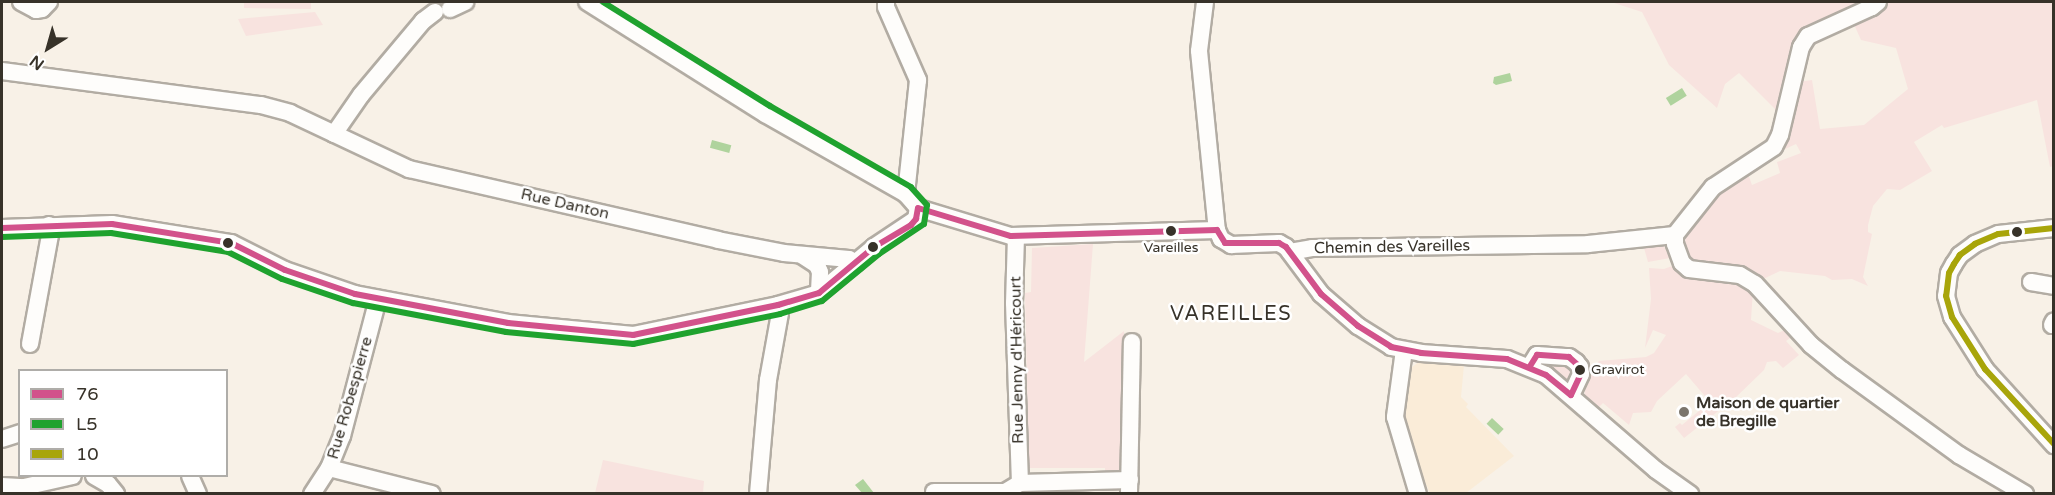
<!DOCTYPE html>
<meta charset="utf-8">
<style>
body{margin:0}
#map{position:relative;width:2055px;height:495px;overflow:hidden;background:#f8f1e7;font-family:"Varela Round",sans-serif}
div>[style]{position:absolute}
.built>*{inset:0;background:#faecd8}
.green>*{inset:0;background:#f8e3df}
.water>*{inset:0;background:#afd39d;transform-origin:0 0}
.roads{filter:drop-shadow(2px 0 #b2aca3) drop-shadow(-2px 0 #b2aca3) drop-shadow(0 2px #b2aca3) drop-shadow(0 -2px #b2aca3)}
.minor>*{height:16px;margin:-8px;padding:0 8px;transform-origin:8px;border-radius:8px;background:#fefdfb}
.bus-1>*{height:6px;margin:-3px;padding:0 3px;transform-origin:3px;border-radius:3px;background:#d2528b}
.bus-2>*{height:6px;margin:-3px;padding:0 3px;transform-origin:3px;border-radius:3px;background:#1fa22e}
.bus-3>*{height:6px;margin:-3px;padding:0 3px;transform-origin:3px;border-radius:3px;background:#a8a50a}
.dots>*{width:16px;height:16px;translate:-50% -50%;box-sizing:border-box;border:3px solid #fff;border-radius:50%}
span{translate:-50% -50%;white-space:nowrap;text-align:center;line-height:1.15;-webkit-text-stroke:5px #fff;paint-order:stroke}
.bus-label{font-size:14px;color:#373229}
.left{translate:0 -50%;text-align:left}
.street-label{font-size:16px;color:#373229}
.poi-label{font-size:16px;color:#373229;font-weight:700}
.quarter-label{font-size:20px;color:#373229;letter-spacing:1.5px}
.frame{position:absolute;inset:0;border:3px solid #373229;pointer-events:none}
.legend{position:absolute;left:18px;top:369px;width:210px;height:108px;box-sizing:border-box;background:#fff;border:2px solid #afada9;margin:0;padding:8px 10px;list-style:none;font-size:18px;color:#373229}
.legend li{display:flex;align-items:center;gap:12px;height:30px}
.legend b{width:30px;border:2px solid #afada9}
.north{position:absolute;left:18px;top:18px;width:60px;height:60px;-webkit-text-stroke:4px #fff;paint-order:stroke;rotate:217deg;font-size:16px;font-weight:700;line-height:24px;text-align:center;color:#373229}
.north::after{content:'';display:block;margin:auto;width:21px;height:27px;background:#373229;clip-path:polygon(50% 0,100% 100%,50% 72%,0 100%)}
</style>
<div id="map">
<div class="built">
<i style="clip-path:polygon(1419px 362px,1464px 365px,1461px 397px,1468px 404px,1466px 407px,1514px 456px,1466px 493px,1426px 493px,1429px 492px,1427px 486px,1424px 486px,1403px 417px,1408px 370px)"></i>
</div>
<div class="green">
<i style="clip-path:polygon(244px 2px,311px 2px,311px 9px,244px 8px)"></i>
<i style="clip-path:polygon(1611px 2px,2053px 2px,2053px 166px,2050px 167px,2037px 100px,1944px 128px,1942px 125px,1914px 142px,1932px 171px,1900px 190px,1887px 189px,1873px 206px,1868px 225px,1868px 232px,1872px 234px,1863px 277px,1868px 286px,1852px 279px,1832px 280px,1825px 276px,1780px 271px,1759px 281px,1695px 263px,1689px 258px,1685px 241px,1688px 232px,1709px 202px,1720px 191px,1748px 174px,1752px 185px,1780px 173px,1777px 162px,1801px 153px,1796px 144px,1783px 150px,1799px 82px,1812px 80px,1820px 129px,1864px 125px,1908px 89px,1896px 48px,1861px 40px,1848px 11px,1797px 35px,1780px 114px,1739px 73px,1725px 84px,1717px 108px,1669px 65px,1642px 12px)"></i>
<i style="clip-path:polygon(315px 12px,323px 25px,246px 36px,238px 19px)"></i>
<i style="clip-path:polygon(1093px 244px,1084px 362px,1124px 331px,1124px 467px,1120px 470px,1105px 471px,1105px 468px,1029px 468px,1025px 293px,1031px 292px,1032px 248px)"></i>
<i style="clip-path:polygon(1664px 246px,1670px 258px,1648px 262px,1644px 248px)"></i>
<i style="clip-path:polygon(1672px 266px,1734px 278px,1753px 289px,1751px 320px,1778px 333px,1787px 329px,1793px 336px,1786px 341px,1799px 355px,1783px 368px,1776px 361px,1767px 362px,1764px 370px,1735px 398px,1684px 438px,1675px 427px,1680px 423px,1682px 425px,1710px 402px,1686px 374px,1657px 401px,1651px 412px,1633px 413px,1629px 425px,1603px 403px,1597px 409px,1584px 397px,1587px 375px,1599px 361px,1646px 357px,1654px 353px,1666px 335px,1653px 330px,1645px 348px,1651px 299px,1649px 268px,1664px 269px)"></i>
<i style="clip-path:polygon(1552px 363px,1566px 363px,1576px 372px,1569px 383px,1549px 366px)"></i>
<i style="clip-path:polygon(603px 460px,704px 481px,703px 493px,595px 493px)"></i>
</div>
<div class="water">
<i style="clip-path:polygon(1510px 73px,1512px 81px,1496px 85px,1493px 83px,1494px 77px)"></i>
<i style="left:1682px;top:88px;width:9px;height:19px;rotate:58deg"></i>
<i style="left:712px;top:140px;width:20px;height:8px;rotate:15deg"></i>
<i style="left:1492px;top:418px;width:16px;height:8px;rotate:43deg"></i>
<i style="clip-path:polygon(863px 479px,874px 493px,862px 493px,855px 485px)"></i>
</div>
<div class="roads">
<div class="minor">
<i style="left:21px;top:2px;width:17px;rotate:28deg"></i>
<i style="left:36px;top:10px;width:6px;rotate:-9deg"></i>
<i style="left:42px;top:9px;width:10px;rotate:-45deg"></i>
<i style="left:886px;top:2px;width:5px;rotate:90deg"></i>
<i style="left:886px;top:7px;width:80px;rotate:66.3deg"></i>
<i style="left:918px;top:80px;width:115px;rotate:96deg"></i>
<i style="left:1205px;top:2px;width:49px;rotate:97deg"></i>
<i style="left:1199px;top:51px;width:180px;rotate:84.3deg"></i>
<i style="left:1217px;top:230px;width:10px;rotate:66deg"></i>
<i style="left:1221px;top:239px;width:12px;rotate:31deg"></i>
<i style="left:1231px;top:245px;width:48px;rotate:-2.4deg"></i>
<i style="left:1279px;top:243px;width:8px;rotate:30deg"></i>
<i style="left:1286px;top:247px;width:59px;rotate:53.3deg"></i>
<i style="left:1321px;top:294px;width:49px;rotate:40.9deg"></i>
<i style="left:1358px;top:326px;width:39px;rotate:32deg"></i>
<i style="left:1391px;top:347px;width:31px;rotate:11deg"></i>
<i style="left:1421px;top:353px;width:86px;rotate:4deg"></i>
<i style="left:1507px;top:359px;width:42px;rotate:22.3deg"></i>
<i style="left:1546px;top:375px;width:145px;rotate:40.8deg"></i>
<i style="left:1656px;top:470px;width:42px;rotate:35.2deg"></i>
<i style="left:1878px;top:2px;width:8px;rotate:140deg"></i>
<i style="left:1872px;top:7px;width:70px;rotate:155.6deg"></i>
<i style="left:1808px;top:36px;width:13px;rotate:122deg"></i>
<i style="left:1801px;top:47px;width:90px;rotate:103.4deg"></i>
<i style="left:1780px;top:135px;width:13px;rotate:117deg"></i>
<i style="left:1774px;top:147px;width:73px;rotate:146.7deg"></i>
<i style="left:1713px;top:187px;width:61px;rotate:128.4deg"></i>
<i style="left:1675px;top:235px;width:9px;rotate:90deg"></i>
<i style="left:1675px;top:244px;width:20px;rotate:70deg"></i>
<i style="left:1682px;top:263px;width:9px;rotate:41deg"></i>
<i style="left:1689px;top:269px;width:51px;rotate:6.7deg"></i>
<i style="left:1740px;top:275px;width:17px;rotate:31deg"></i>
<i style="left:1755px;top:284px;width:83px;rotate:47.4deg"></i>
<i style="left:1811px;top:345px;width:40px;rotate:39deg"></i>
<i style="left:1842px;top:370px;width:145px;rotate:36deg"></i>
<i style="left:1959px;top:455px;width:77px;rotate:30.6deg"></i>
<i style="left:450px;top:9px;width:17px;rotate:-25deg"></i>
<i style="left:2px;top:71px;width:261px;rotate:7.5deg"></i>
<i style="left:261px;top:105px;width:30px;rotate:15deg"></i>
<i style="left:290px;top:113px;width:132px;rotate:25.2deg"></i>
<i style="left:409px;top:169px;width:317px;rotate:12.9deg"></i>
<i style="left:718px;top:240px;width:67px;rotate:11.1deg"></i>
<i style="left:784px;top:253px;width:65px;rotate:5.3deg"></i>
<i style="left:849px;top:259px;width:8px;rotate:30deg"></i>
<i style="left:334px;top:134px;width:47px;rotate:-55.3deg"></i>
<i style="left:361px;top:95px;width:97px;rotate:-50deg"></i>
<i style="left:423px;top:21px;width:15px;rotate:-37deg"></i>
<i style="left:918px;top:208px;width:97px;rotate:16.8deg"></i>
<i style="left:1011px;top:236px;width:206px;rotate:-1.7deg"></i>
<i style="left:2px;top:228px;width:110px;rotate:-2.1deg"></i>
<i style="left:112px;top:224px;width:121px;rotate:9.1deg"></i>
<i style="left:231px;top:243px;width:60px;rotate:26.6deg"></i>
<i style="left:285px;top:270px;width:74px;rotate:18.9deg"></i>
<i style="left:355px;top:294px;width:156px;rotate:10.7deg"></i>
<i style="left:508px;top:323px;width:126px;rotate:5.5deg"></i>
<i style="left:633px;top:335px;width:148px;rotate:-11.7deg"></i>
<i style="left:778px;top:305px;width:43px;rotate:-16.3deg"></i>
<i style="left:819px;top:293px;width:72px;rotate:-39.9deg"></i>
<i style="left:874px;top:247px;width:50px;rotate:-33.7deg"></i>
<i style="left:916px;top:219px;width:11px;rotate:-80deg"></i>
<i style="left:918px;top:208px;width:18px;rotate:-131deg"></i>
<i style="left:906px;top:194px;width:162px;rotate:-150.4deg"></i>
<i style="left:765px;top:114px;width:210px;rotate:-147.8deg"></i>
<i style="left:2054px;top:228px;width:56px;rotate:173.9deg"></i>
<i style="left:1998px;top:234px;width:25px;rotate:157deg"></i>
<i style="left:1975px;top:244px;width:19px;rotate:144deg"></i>
<i style="left:1960px;top:255px;width:11px;rotate:124deg"></i>
<i style="left:1954px;top:264px;width:10px;rotate:119deg"></i>
<i style="left:1949px;top:273px;width:23px;rotate:97deg"></i>
<i style="left:1946px;top:296px;width:22px;rotate:74deg"></i>
<i style="left:1952px;top:317px;width:62px;rotate:57.6deg"></i>
<i style="left:1985px;top:369px;width:103px;rotate:47.8deg"></i>
<i style="left:1016px;top:236px;width:67px;rotate:91.7deg"></i>
<i style="left:1014px;top:303px;width:180px;rotate:88.1deg"></i>
<i style="left:1290px;top:252px;width:22px;rotate:-10deg"></i>
<i style="left:1312px;top:248px;width:276px;rotate:-0.8deg"></i>
<i style="left:1588px;top:244px;width:87px;rotate:-5.9deg"></i>
<i style="left:803px;top:256px;width:17px;rotate:33deg"></i>
<i style="left:817px;top:265px;width:8px;rotate:67deg"></i>
<i style="left:820px;top:272px;width:21px;rotate:93deg"></i>
<i style="left:2031px;top:282px;width:23px;rotate:10deg"></i>
<i style="left:2052px;top:325px;width:4px;rotate:-63deg"></i>
<i style="left:30px;top:344px;width:111px;rotate:-79.6deg"></i>
<i style="left:50px;top:235px;width:10px;rotate:-96deg"></i>
<i style="left:1404px;top:350px;width:68px;rotate:97.7deg"></i>
<i style="left:1395px;top:417px;width:80px;rotate:73.4deg"></i>
<i style="left:1530px;top:366px;width:13px;rotate:-58deg"></i>
<i style="left:1537px;top:355px;width:32px;rotate:4deg"></i>
<i style="left:1569px;top:357px;width:9px;rotate:36deg"></i>
<i style="left:1576px;top:362px;width:6px;rotate:51deg"></i>
<i style="left:1580px;top:367px;width:7px;rotate:82deg"></i>
<i style="left:1581px;top:374px;width:23px;rotate:115deg"></i>
<i style="left:2px;top:439px;width:19px;rotate:-18deg"></i>
<i style="left:329px;top:468px;width:106px;rotate:14.2deg"></i>
<i style="left:94px;top:476px;width:16px;rotate:30deg"></i>
<i style="left:108px;top:484px;width:13px;rotate:51deg"></i>
<i style="left:190px;top:476px;width:20px;rotate:66deg"></i>
<i style="left:2px;top:486px;width:22px;rotate:3deg"></i>
<i style="left:24px;top:487px;width:50px;rotate:-12.7deg"></i>
<i style="left:934px;top:492px;width:71px"></i>
<i style="left:1005px;top:492px;width:17px;rotate:-31deg"></i>
<i style="left:1020px;top:483px;width:110px;rotate:-1.6deg"></i>
<i style="left:312px;top:494px;width:31px;rotate:-57deg"></i>
<i style="left:329px;top:468px;width:35px;rotate:-68deg"></i>
<i style="left:342px;top:436px;width:142px;rotate:-75.3deg"></i>
<i style="left:758px;top:494px;width:114px;rotate:-85deg"></i>
<i style="left:768px;top:380px;width:68px;rotate:-79.8deg"></i>
<i style="left:780px;top:313px;width:8px;rotate:-104deg"></i>
<i style="left:1129px;top:494px;width:152px;rotate:-88.9deg"></i>
</div>
</div>
<div class="bus-1">
<i style="left:2px;top:228px;width:110px;rotate:-2.1deg"></i>
<i style="left:112px;top:224px;width:121px;rotate:9.1deg"></i>
<i style="left:231px;top:243px;width:60px;rotate:26.6deg"></i>
<i style="left:285px;top:270px;width:74px;rotate:18.9deg"></i>
<i style="left:355px;top:294px;width:156px;rotate:10.7deg"></i>
<i style="left:508px;top:323px;width:126px;rotate:5.5deg"></i>
<i style="left:633px;top:335px;width:148px;rotate:-11.7deg"></i>
<i style="left:778px;top:305px;width:43px;rotate:-16.3deg"></i>
<i style="left:819px;top:293px;width:72px;rotate:-39.9deg"></i>
<i style="left:874px;top:247px;width:43px;rotate:-30.7deg"></i>
<i style="left:911px;top:225px;width:8px;rotate:-50deg"></i>
<i style="left:916px;top:219px;width:11px;rotate:-80deg"></i>
<i style="left:918px;top:208px;width:97px;rotate:16.8deg"></i>
<i style="left:1011px;top:236px;width:206px;rotate:-1.7deg"></i>
<i style="left:1217px;top:230px;width:15px;rotate:58deg"></i>
<i style="left:1225px;top:243px;width:54px"></i>
<i style="left:1279px;top:243px;width:8px;rotate:30deg"></i>
<i style="left:1286px;top:247px;width:59px;rotate:53.3deg"></i>
<i style="left:1321px;top:294px;width:49px;rotate:40.9deg"></i>
<i style="left:1358px;top:326px;width:39px;rotate:32deg"></i>
<i style="left:1391px;top:347px;width:31px;rotate:11deg"></i>
<i style="left:1421px;top:353px;width:86px;rotate:4deg"></i>
<i style="left:1507px;top:359px;width:42px;rotate:22.3deg"></i>
<i style="left:1546px;top:375px;width:32px;rotate:39deg"></i>
<i style="left:1571px;top:395px;width:23px;rotate:-65deg"></i>
<i style="left:1581px;top:374px;width:7px;rotate:-98deg"></i>
<i style="left:1580px;top:367px;width:15px;rotate:-138deg"></i>
<i style="left:1569px;top:357px;width:32px;rotate:-176deg"></i>
<i style="left:1537px;top:355px;width:13px;rotate:122deg"></i>
</div>
<div class="bus-2">
<i style="left:2px;top:237px;width:109px;rotate:-2.1deg"></i>
<i style="left:111px;top:233px;width:119px;rotate:9.2deg"></i>
<i style="left:228px;top:252px;width:60px;rotate:26.6deg"></i>
<i style="left:282px;top:279px;width:75px;rotate:18.7deg"></i>
<i style="left:353px;top:303px;width:156px;rotate:10.7deg"></i>
<i style="left:506px;top:332px;width:128px;rotate:5.4deg"></i>
<i style="left:633px;top:344px;width:150px;rotate:-11.5deg"></i>
<i style="left:780px;top:314px;width:44px;rotate:-17.2deg"></i>
<i style="left:822px;top:301px;width:74px;rotate:-39.5deg"></i>
<i style="left:879px;top:254px;width:54px;rotate:-33.7deg"></i>
<i style="left:924px;top:224px;width:19px;rotate:-81deg"></i>
<i style="left:927px;top:205px;width:24px;rotate:-132deg"></i>
<i style="left:911px;top:187px;width:163px;rotate:-150.1deg"></i>
<i style="left:770px;top:106px;width:197px;rotate:-148.1deg"></i>
</div>
<div class="bus-3">
<i style="left:2054px;top:228px;width:56px;rotate:173.9deg"></i>
<i style="left:1998px;top:234px;width:25px;rotate:157deg"></i>
<i style="left:1975px;top:244px;width:19px;rotate:144deg"></i>
<i style="left:1960px;top:255px;width:11px;rotate:124deg"></i>
<i style="left:1954px;top:264px;width:10px;rotate:119deg"></i>
<i style="left:1949px;top:273px;width:23px;rotate:97deg"></i>
<i style="left:1946px;top:296px;width:22px;rotate:74deg"></i>
<i style="left:1952px;top:317px;width:62px;rotate:57.6deg"></i>
<i style="left:1985px;top:369px;width:102px;rotate:47.4deg"></i>
</div>
<div class="dots">
<i style="left:1171px;top:231px;background:#373229"></i>
<i style="left:2017px;top:232px;background:#373229"></i>
<i style="left:228px;top:243px;background:#373229"></i>
<i style="left:873px;top:247px;background:#373229"></i>
<i style="left:1580px;top:370px;background:#373229"></i>
<i style="left:1684px;top:412px;background:#7b756c"></i>
</div>
<div class="bus-label">
<span style="left:1171px;top:248px">Vareilles</span>
<span class="left" style="left:1591px;top:370px">Gravirot</span>
</div>
<div class="street-label">
<span style="left:565px;top:204px;rotate:13deg">Rue Danton</span>
<span style="left:1392px;top:247px;rotate:-1deg">Chemin des Vareilles</span>
<span style="left:1017px;top:360px;rotate:-91deg">Rue Jenny d'Héricourt</span>
<span style="left:350px;top:398px;rotate:-74deg">Rue Robespierre</span>
</div>
<div class="poi-label">
<span class="left" style="left:1696px;top:412px">Maison de quartier<br>de Bregille</span>
</div>
<div class="quarter-label">
<span style="left:1231px;top:314px">VAREILLES</span>
</div>
<div class="frame"></div>
<ul class="legend">
<li><b style="height:8px;background:#d2528b"></b>76</li>
<li><b style="height:8px;background:#1fa22e"></b>L5</li>
<li><b style="height:8px;background:#a8a50a"></b>10</li>
</ul>
<div class="north">N</div>
</div>
